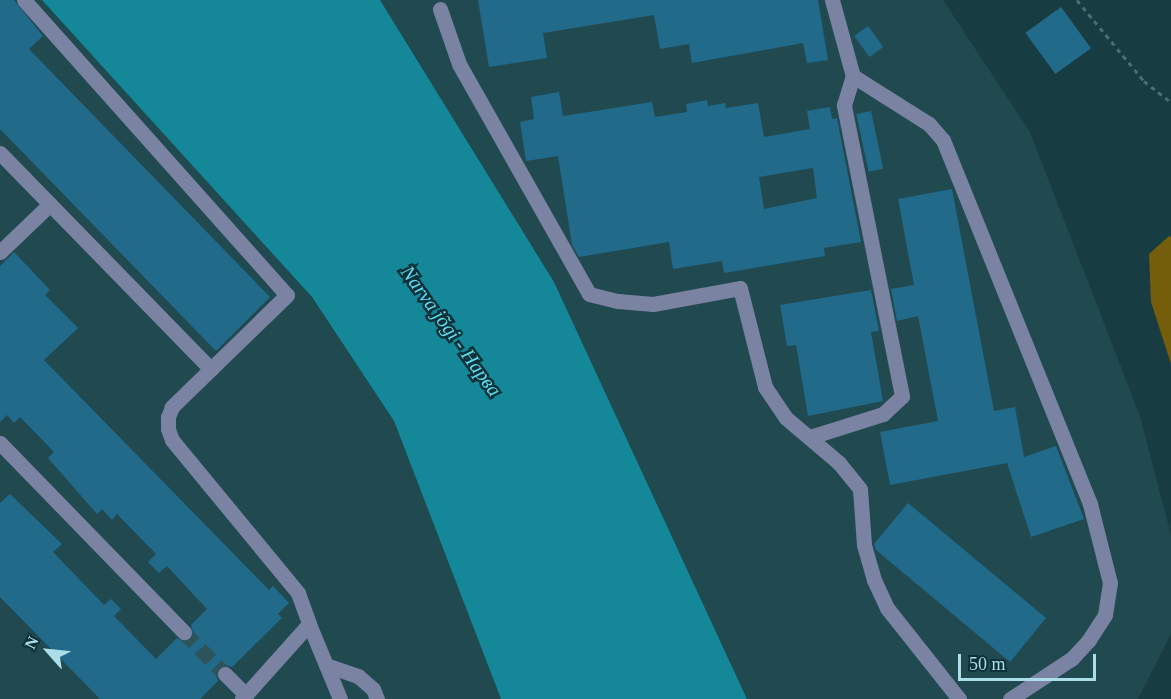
<!DOCTYPE html>
<meta charset="utf-8">
<style>
body{margin:0}
#map{position:relative;width:1171px;height:699px;overflow:hidden;background:#173c42;font-family:Georgia,serif}
div>[style]{position:absolute}
.built>*{inset:0;background:#204950}
.forest>*{inset:0;background:#745e0b}
.water>*{inset:0;background:#148899}
.building>*{inset:0;background:#226a8a;transform-origin:0 0}
.minor-tunnel>*{height:15px;margin-top:-7.5px;transform-origin:0;background:repeating-linear-gradient(90deg,#2d545b 0 15px,transparent 0 23px)}
.path>*{height:3px;margin-top:-1.5px;transform-origin:0;background:repeating-linear-gradient(90deg,#467077 0 4.5px,transparent 0 9px)}
.minor>*{height:15px;margin:-7.5px;padding:0 7.5px;transform-origin:7.5px;border-radius:7.5px;background:#7a83a2}
span{translate:-50% -50%;white-space:nowrap;text-align:center;line-height:1.15;-webkit-text-stroke:5px #0c3138;paint-order:stroke}
.water-label{font-size:20px;color:#61def4;font-style:italic}
.north{position:absolute;left:18px;top:621px;width:60px;height:60px;-webkit-text-stroke:4px #0c3138;paint-order:stroke;rotate:297deg;font-size:16px;font-weight:700;line-height:24px;text-align:center;color:#acdee9}
.north::after{content:'';display:block;margin:auto;width:21px;height:27px;background:#acdee9;clip-path:polygon(50% 0,100% 100%,50% 72%,0 100%)}
.scale{position:absolute;left:958px;top:654px;width:138px;height:27px;box-sizing:border-box;border:3px solid #acdee9;border-top:0;padding-left:8px;font-size:18px;line-height:21px;white-space:nowrap;color:#acdee9;-webkit-text-stroke:4px #0c3138;paint-order:stroke}
</style>
<div id="map">
<div class="built">
<i style="clip-path:polygon(0 0,42px 0,312px 297px,394px 421px,501px 699px,0 699px)"></i>
<i style="clip-path:polygon(380px 0,943px 0,1030px 132px,1140px 416px,1171px 535px,1171px 634px,1138px 699px,747px 699px,554px 282px)"></i>
</div>
<div class="forest">
<i style="clip-path:polygon(1169px 236px,1171px 237px,1171px 364px,1151px 302px,1149px 254px)"></i>
</div>
<div class="water">
<i style="clip-path:polygon(42px 0,380px 0,554px 282px,747px 699px,501px 699px,394px 421px,312px 297px)"></i>
</div>
<div class="building">
<i style="clip-path:polygon(0 0,14px 0,43px 36px,29px 49px,270px 297px,216px 351px,0 129px)"></i>
<i style="clip-path:polygon(478px 0,818px 0,828px 60px,807px 63px,803px 43px,692px 63px,689px 44px,660px 49px,654px 15px,543px 33px,547px 58px,489px 67px)"></i>
<i style="left:1061px;top:7px;width:51px;height:44px;rotate:54deg"></i>
<i style="left:868px;top:26px;width:26px;height:17px;rotate:54deg"></i>
<i style="clip-path:polygon(evenodd,559px 92px,563px 116px,652px 102px,655px 117px,687px 112px,686px 104px,707px 100px,708px 106px,725px 103px,726px 108px,758px 103px,764px 137px,810px 129px,807px 111px,830px 107px,832px 119px,837px 118px,861px 242px,824px 248px,825px 256px,724px 273px,722px 261px,673px 269px,669px 242px,579px 257px,572px 245px,558px 156px,526px 161px,520px 122px,534px 119px,531px 97px,559px 92px,813px 168px,817px 198px,764px 209px,759px 177px,813px 168px)"></i>
<i style="left:871px;top:111px;width:59px;height:15px;rotate:78deg"></i>
<i style="clip-path:polygon(952px 189px,994px 411px,1015px 407px,1024px 457px,1056px 446px,1084px 519px,1031px 537px,1007px 463px,890px 485px,880px 432px,938px 421px,918px 316px,897px 321px,891px 289px,914px 285px,898px 199px)"></i>
<i style="clip-path:polygon(14px 252px,50px 290px,45px 295px,78px 328px,44px 360px,269px 590px,273px 586px,289px 603px,278px 614px,282px 618px,232px 667px,223px 664px,218px 668px,216px 676px,218px 681px,200px 699px,100px 699px,0 597px,0 503px,10px 494px,62px 544px,53px 552px,104px 605px,111px 599px,121px 609px,114px 616px,156px 659px,177px 638px,182px 641px,190px 639px,193px 634px,191px 625px,207px 609px,167px 566px,159px 573px,148px 562px,156px 554px,117px 514px,112px 520px,102px 509px,97px 514px,48px 458px,54px 452px,20px 417px,14px 423px,7px 415px,0 422px,0 266px)"></i>
<i style="clip-path:polygon(871px 290px,879px 331px,871px 332px,883px 401px,808px 416px,796px 345px,787px 346px,780px 305px)"></i>
<i style="clip-path:polygon(908px 503px,1046px 618px,1010px 662px,876px 550px,874px 544px)"></i>
</div>
<div class="minor-tunnel">
<i style="left:184px;top:632px;width:59px;rotate:45.7deg"></i>
</div>
<div class="path">
<i style="left:1077px;top:0;width:105px;rotate:50.4deg"></i>
<i style="left:1144px;top:81px;width:34px;rotate:38deg"></i>
</div>
<div class="minor">
<i style="left:24px;top:0;width:395px;rotate:48.3deg"></i>
<i style="left:287px;top:295px;width:161px;rotate:135.8deg"></i>
<i style="left:172px;top:407px;width:11px;rotate:112deg"></i>
<i style="left:168px;top:417px;width:12px;rotate:90deg"></i>
<i style="left:168px;top:429px;width:12px;rotate:70deg"></i>
<i style="left:172px;top:440px;width:198px;rotate:50.5deg"></i>
<i style="left:298px;top:593px;width:33px;rotate:70deg"></i>
<i style="left:309px;top:624px;width:101px;rotate:131.8deg"></i>
<i style="left:832px;top:0;width:79px;rotate:74.6deg"></i>
<i style="left:853px;top:76px;width:90px;rotate:32.3deg"></i>
<i style="left:929px;top:124px;width:21px;rotate:49deg"></i>
<i style="left:943px;top:140px;width:393px;rotate:68deg"></i>
<i style="left:1090px;top:504px;width:81px;rotate:75.8deg"></i>
<i style="left:1110px;top:583px;width:32px;rotate:99deg"></i>
<i style="left:1105px;top:615px;width:30px;rotate:123deg"></i>
<i style="left:1089px;top:640px;width:26px;rotate:133deg"></i>
<i style="left:1071px;top:659px;width:73px;rotate:146.7deg"></i>
<i style="left:440px;top:9px;width:58px;rotate:70.9deg"></i>
<i style="left:459px;top:64px;width:264px;rotate:60.5deg"></i>
<i style="left:589px;top:294px;width:30px;rotate:14deg"></i>
<i style="left:618px;top:301px;width:35px;rotate:5deg"></i>
<i style="left:653px;top:304px;width:88px;rotate:-10.4deg"></i>
<i style="left:740px;top:288px;width:102px;rotate:75.8deg"></i>
<i style="left:765px;top:387px;width:37px;rotate:56deg"></i>
<i style="left:786px;top:418px;width:70px;rotate:40.3deg"></i>
<i style="left:839px;top:463px;width:33px;rotate:51deg"></i>
<i style="left:860px;top:489px;width:56px;rotate:85.9deg"></i>
<i style="left:864px;top:545px;width:36px;rotate:74deg"></i>
<i style="left:874px;top:580px;width:31px;rotate:65deg"></i>
<i style="left:887px;top:608px;width:116px;rotate:51.6deg"></i>
<i style="left:0;top:153px;width:302px;rotate:45.7deg"></i>
<i style="left:0;top:252px;width:69px;rotate:-43.8deg"></i>
<i style="left:810px;top:437px;width:77px;rotate:-17.5deg"></i>
<i style="left:883px;top:414px;width:26px;rotate:-43deg"></i>
<i style="left:902px;top:396px;width:297px;rotate:-101.3deg"></i>
<i style="left:844px;top:105px;width:30px;rotate:-73deg"></i>
<i style="left:0;top:443px;width:264px;rotate:45.8deg"></i>
<i style="left:309px;top:624px;width:81px;rotate:67.5deg"></i>
<i style="left:326px;top:665px;width:34px;rotate:19deg"></i>
<i style="left:358px;top:676px;width:20px;rotate:41deg"></i>
<i style="left:373px;top:689px;width:11px;rotate:68deg"></i>
<i style="left:225px;top:674px;width:30px;rotate:45deg"></i>
</div>
<div class="water-label">
<span style="left:451px;top:331px;rotate:54deg">Narva jõgi - Нарва</span>
</div>
<div class="north">N</div>
<div class="scale">50 m</div>
</div>
